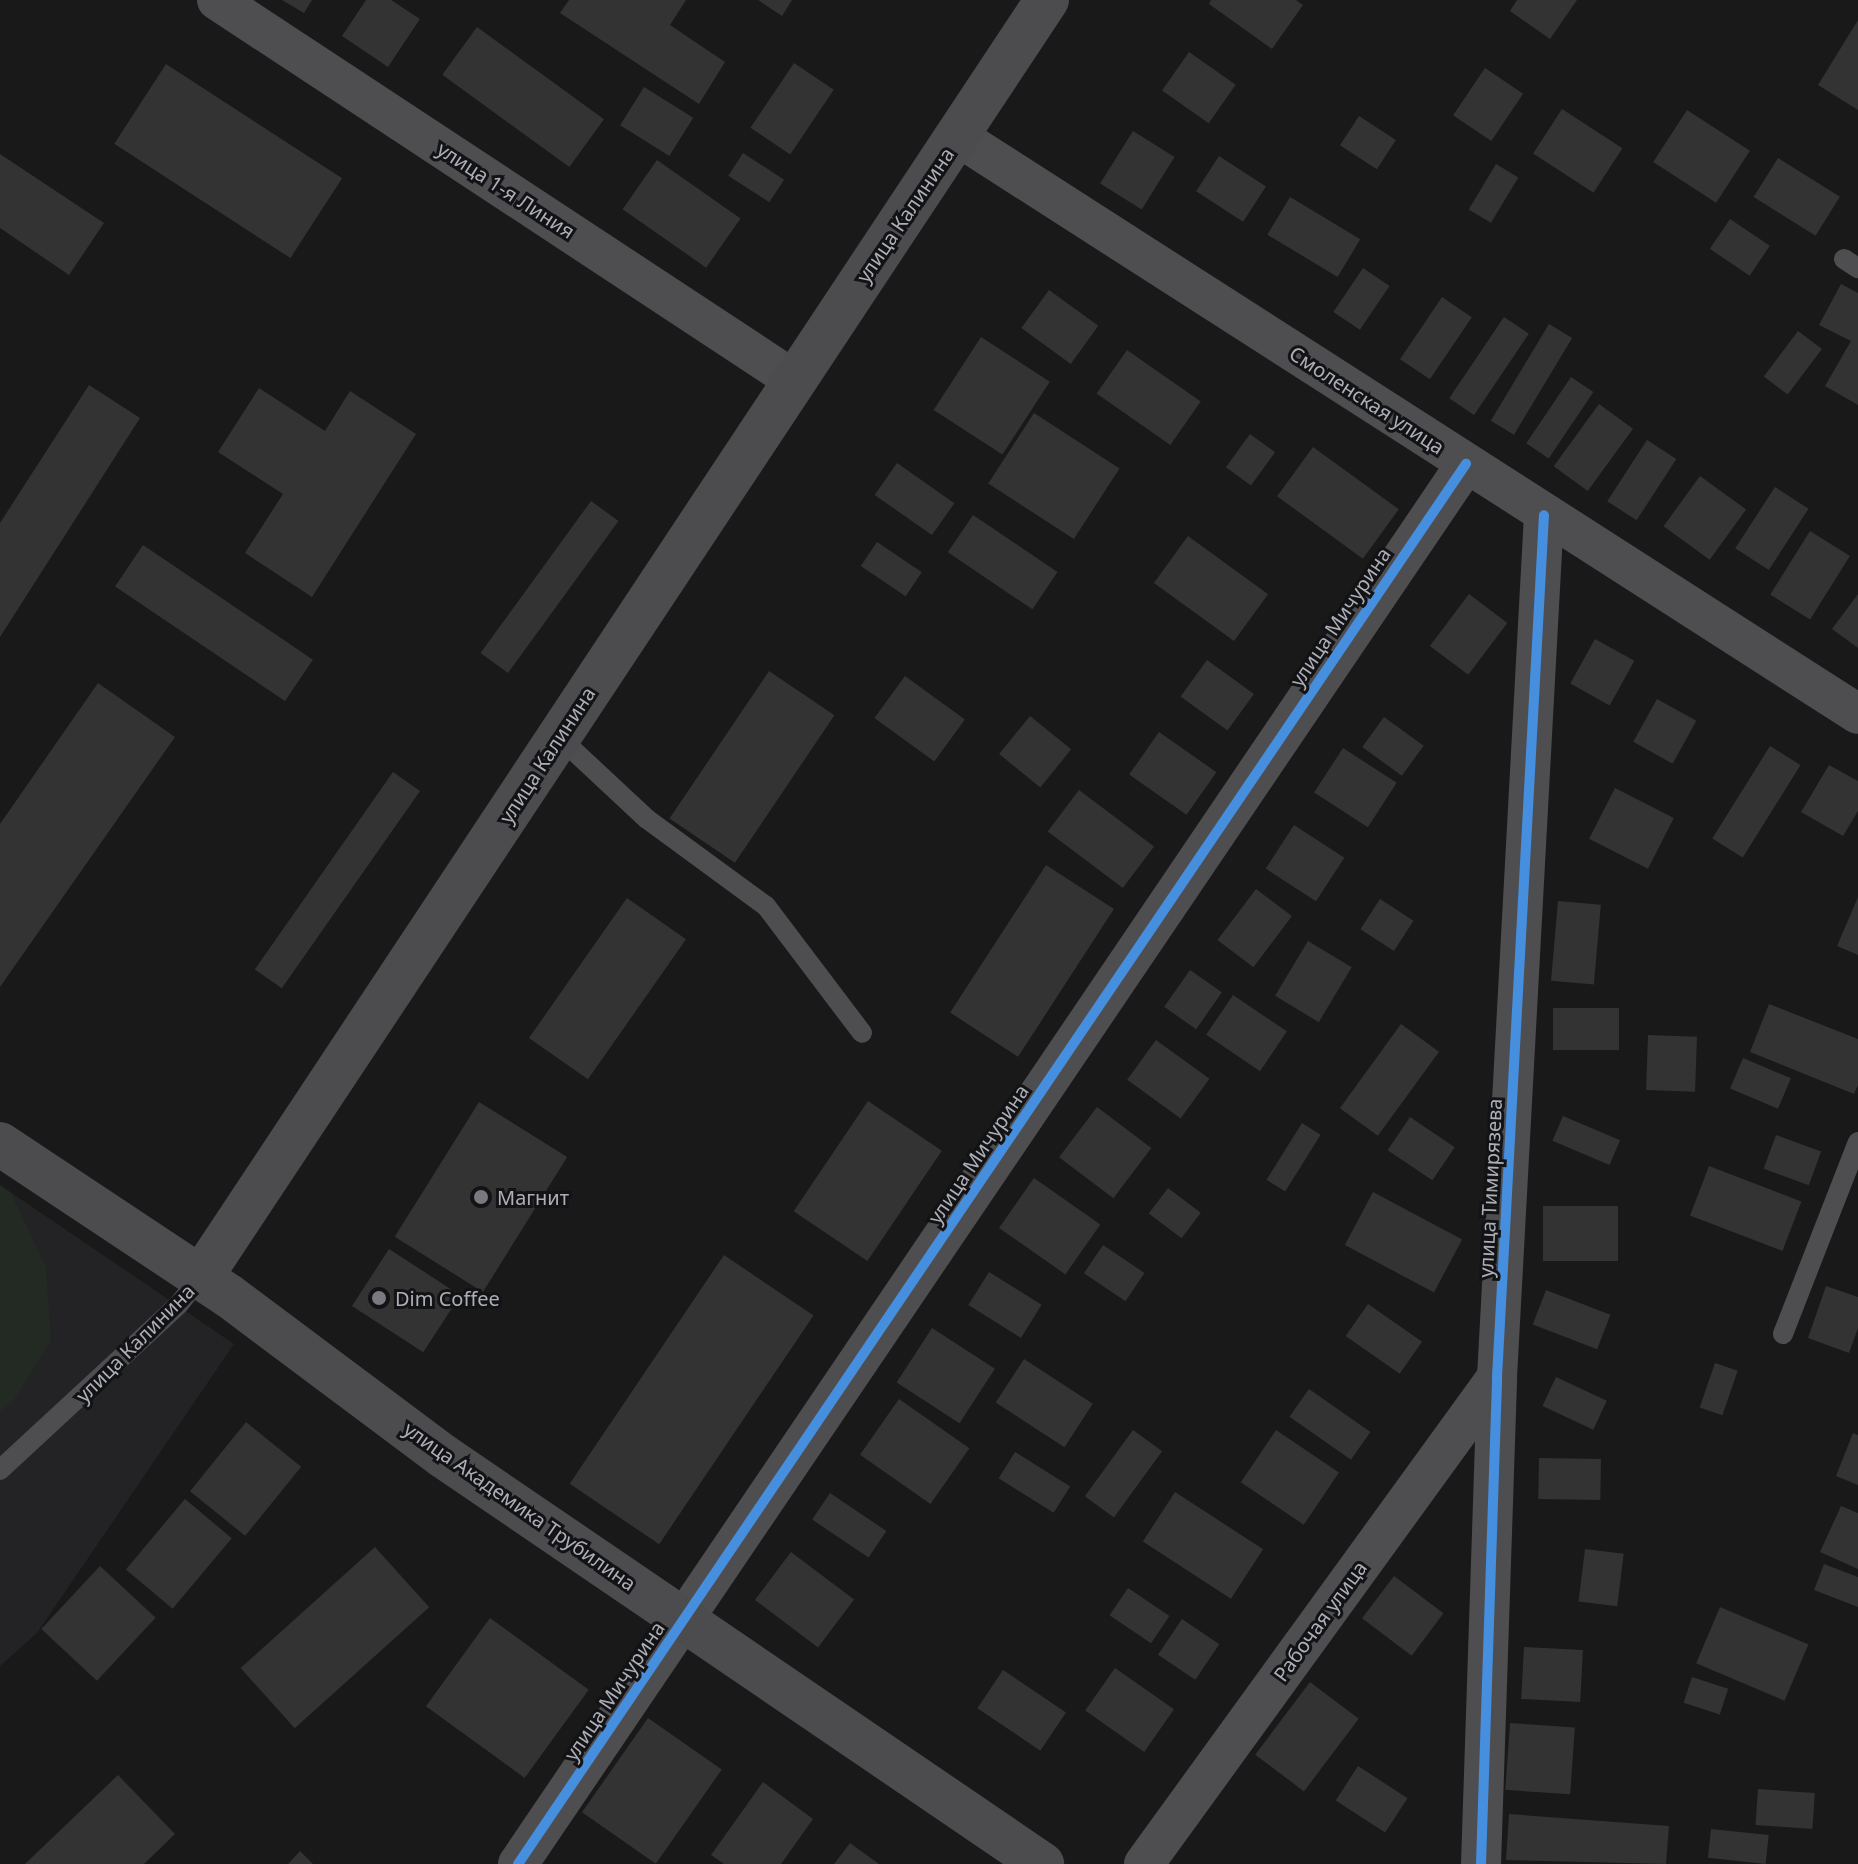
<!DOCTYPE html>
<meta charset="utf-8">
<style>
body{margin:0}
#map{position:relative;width:1858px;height:1864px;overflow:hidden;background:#191919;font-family:"Noto Sans",sans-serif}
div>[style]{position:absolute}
.built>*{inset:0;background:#232325}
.green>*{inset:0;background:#232923}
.building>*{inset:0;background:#333334;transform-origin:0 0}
.lane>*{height:20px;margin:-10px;padding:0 10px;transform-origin:10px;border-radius:10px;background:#4e4e51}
.street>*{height:40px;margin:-20px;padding:0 20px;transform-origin:20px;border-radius:20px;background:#4e4e51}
.secondary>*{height:44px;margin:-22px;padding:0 22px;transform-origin:22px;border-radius:22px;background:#4c4c4f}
.cycleway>*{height:10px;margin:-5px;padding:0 5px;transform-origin:5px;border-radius:5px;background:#468fdf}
.dots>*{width:22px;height:22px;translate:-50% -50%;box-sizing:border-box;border:4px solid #131315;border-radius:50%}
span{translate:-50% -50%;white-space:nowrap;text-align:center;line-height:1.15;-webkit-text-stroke:6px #131315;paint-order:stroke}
.street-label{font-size:20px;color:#acafb8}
.poi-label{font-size:20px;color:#acafb8}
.left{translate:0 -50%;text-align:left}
</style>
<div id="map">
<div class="built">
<i style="clip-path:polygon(0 1185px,234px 1344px,37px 1633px,0 1666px)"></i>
</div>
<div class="green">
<i style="clip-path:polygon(0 1185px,11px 1193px,46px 1267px,51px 1341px,14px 1400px,0 1412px)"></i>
</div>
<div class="building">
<i style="clip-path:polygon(282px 0,312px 0,304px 13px)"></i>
<i style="clip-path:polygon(366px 0,391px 0,420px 19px,388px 67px,342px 36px)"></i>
<i style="clip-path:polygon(569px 0,686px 0,670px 25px,725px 62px,699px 104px,560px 13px)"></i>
<i style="clip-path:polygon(758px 0,792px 0,782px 16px)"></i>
<i style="clip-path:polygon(1211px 0,1296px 0,1303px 5px,1272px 49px,1209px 4px)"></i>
<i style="clip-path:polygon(1517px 0,1577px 0,1550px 39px,1510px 11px)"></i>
<i style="clip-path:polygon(1858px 20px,1858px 110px,1818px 85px)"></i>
<i style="left:477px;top:27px;width:157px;height:59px;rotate:36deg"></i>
<i style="left:1189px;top:52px;width:57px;height:47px;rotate:35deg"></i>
<i style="left:794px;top:63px;width:48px;height:78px;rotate:34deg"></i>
<i style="left:166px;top:64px;width:210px;height:95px;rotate:33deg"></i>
<i style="left:1485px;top:68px;width:46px;height:57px;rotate:34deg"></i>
<i style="left:644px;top:87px;width:58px;height:45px;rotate:32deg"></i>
<i style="left:1562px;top:109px;width:72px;height:53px;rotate:33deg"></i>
<i style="left:1687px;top:110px;width:75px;height:62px;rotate:33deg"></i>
<i style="left:1359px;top:116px;width:44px;height:35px;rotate:33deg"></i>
<i style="left:1133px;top:131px;width:49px;height:62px;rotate:32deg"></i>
<i style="left:743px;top:153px;width:49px;height:27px;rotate:33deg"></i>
<i style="clip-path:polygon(0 154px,104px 223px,69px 275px,0 228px)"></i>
<i style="left:1219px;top:156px;width:56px;height:42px;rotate:33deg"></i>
<i style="left:1778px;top:158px;width:73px;height:46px;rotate:32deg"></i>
<i style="left:657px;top:160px;width:102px;height:60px;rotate:35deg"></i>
<i style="left:1496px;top:164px;width:26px;height:53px;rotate:31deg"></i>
<i style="left:1290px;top:197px;width:82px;height:44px;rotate:31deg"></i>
<i style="left:1730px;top:219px;width:48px;height:36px;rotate:34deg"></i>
<i style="left:1363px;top:268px;width:32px;height:53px;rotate:34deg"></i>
<i style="clip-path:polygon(1841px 284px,1858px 293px,1858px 405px,1825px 386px,1851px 341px,1819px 325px)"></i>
<i style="left:1049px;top:290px;width:61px;height:47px;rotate:36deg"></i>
<i style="left:1442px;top:297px;width:36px;height:75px;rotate:34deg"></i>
<i style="left:1504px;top:317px;width:30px;height:98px;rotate:34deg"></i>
<i style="left:1549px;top:324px;width:27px;height:113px;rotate:31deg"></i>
<i style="left:1798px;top:331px;width:30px;height:57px;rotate:37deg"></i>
<i style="left:981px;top:337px;width:82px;height:87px;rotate:33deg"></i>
<i style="left:1127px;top:350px;width:90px;height:53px;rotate:35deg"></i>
<i style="left:1571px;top:377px;width:27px;height:80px;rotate:34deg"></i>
<i style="clip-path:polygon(89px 385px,140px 418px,0 637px,0 523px)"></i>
<i style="clip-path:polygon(259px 388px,325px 431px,350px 391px,416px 434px,312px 597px,245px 553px,283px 494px,218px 452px)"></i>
<i style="left:1599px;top:404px;width:42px;height:77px;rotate:36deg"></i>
<i style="left:1034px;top:413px;width:102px;height:84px;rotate:33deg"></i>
<i style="left:1250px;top:434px;width:31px;height:41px;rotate:36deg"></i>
<i style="left:1647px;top:440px;width:35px;height:73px;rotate:33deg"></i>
<i style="left:1313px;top:447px;width:106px;height:61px;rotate:36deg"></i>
<i style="left:897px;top:463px;width:70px;height:39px;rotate:35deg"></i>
<i style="left:1700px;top:476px;width:57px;height:62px;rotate:36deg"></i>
<i style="left:1775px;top:487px;width:40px;height:73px;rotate:33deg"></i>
<i style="left:591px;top:501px;width:34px;height:188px;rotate:36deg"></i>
<i style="left:973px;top:515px;width:102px;height:45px;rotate:34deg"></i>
<i style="left:1810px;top:531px;width:47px;height:75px;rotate:32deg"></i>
<i style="left:1188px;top:536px;width:99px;height:58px;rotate:36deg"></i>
<i style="left:877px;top:542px;width:54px;height:29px;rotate:34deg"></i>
<i style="left:143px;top:545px;width:205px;height:50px;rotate:34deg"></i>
<i style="left:1469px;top:594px;width:48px;height:65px;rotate:37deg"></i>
<i style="clip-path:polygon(1858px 594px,1858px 648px,1832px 629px)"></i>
<i style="left:1595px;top:639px;width:45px;height:51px;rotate:29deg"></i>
<i style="left:1207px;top:660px;width:58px;height:45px;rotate:36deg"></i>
<i style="left:769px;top:671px;width:79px;height:178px;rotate:34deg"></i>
<i style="left:905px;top:676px;width:74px;height:52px;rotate:36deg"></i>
<i style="clip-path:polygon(98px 683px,175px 737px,0 987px,0 824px)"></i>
<i style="left:1657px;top:699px;width:45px;height:49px;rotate:29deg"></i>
<i style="left:1030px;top:716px;width:53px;height:49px;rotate:39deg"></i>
<i style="left:1384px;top:717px;width:49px;height:37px;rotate:36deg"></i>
<i style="left:1159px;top:732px;width:70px;height:52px;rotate:35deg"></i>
<i style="left:1770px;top:746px;width:36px;height:109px;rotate:32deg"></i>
<i style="left:1343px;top:748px;width:64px;height:53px;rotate:33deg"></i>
<i style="clip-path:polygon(1829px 765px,1858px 781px,1858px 811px,1843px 836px,1801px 812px)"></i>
<i style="left:393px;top:772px;width:33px;height:241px;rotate:35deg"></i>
<i style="left:1615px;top:788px;width:66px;height:57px;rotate:27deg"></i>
<i style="left:1079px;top:790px;width:94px;height:52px;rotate:37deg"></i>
<i style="left:1294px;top:825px;width:60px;height:52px;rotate:33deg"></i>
<i style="left:1046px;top:865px;width:81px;height:176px;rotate:33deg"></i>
<i style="left:1256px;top:889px;width:45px;height:64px;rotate:37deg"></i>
<i style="clip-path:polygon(1858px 897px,1858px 955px,1837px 946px)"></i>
<i style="left:627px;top:898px;width:72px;height:171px;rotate:35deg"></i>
<i style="left:1380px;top:899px;width:40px;height:36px;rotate:33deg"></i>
<i style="left:1558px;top:901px;width:43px;height:80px;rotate:5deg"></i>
<i style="left:1308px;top:941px;width:51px;height:64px;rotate:31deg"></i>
<i style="left:1190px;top:970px;width:39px;height:45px;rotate:35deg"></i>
<i style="left:1233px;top:995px;width:65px;height:48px;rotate:34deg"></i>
<i style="clip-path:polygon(1769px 1004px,1858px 1039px,1858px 1085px,1854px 1094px,1750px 1052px)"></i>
<i style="left:1619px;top:1008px;width:42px;height:66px;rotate:90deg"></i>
<i style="left:1401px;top:1024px;width:47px;height:104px;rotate:36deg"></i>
<i style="left:1648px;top:1035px;width:49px;height:55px;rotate:2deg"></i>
<i style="left:1156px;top:1040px;width:66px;height:49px;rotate:36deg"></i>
<i style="left:1743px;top:1058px;width:52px;height:33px;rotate:23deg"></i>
<i style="left:868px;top:1101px;width:89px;height:133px;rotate:34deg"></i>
<i style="left:479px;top:1102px;width:104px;height:159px;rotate:32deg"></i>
<i style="left:1097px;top:1107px;width:68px;height:63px;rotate:37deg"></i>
<i style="left:1563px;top:1116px;width:62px;height:27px;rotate:23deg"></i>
<i style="left:1410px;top:1117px;width:54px;height:40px;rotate:34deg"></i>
<i style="left:1302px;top:1123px;width:22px;height:67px;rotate:32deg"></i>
<i style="left:1776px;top:1135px;width:48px;height:36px;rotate:20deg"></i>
<i style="left:1709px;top:1166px;width:99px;height:53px;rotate:21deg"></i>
<i style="left:1034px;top:1178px;width:81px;height:61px;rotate:35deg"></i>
<i style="left:1168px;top:1188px;width:41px;height:32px;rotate:37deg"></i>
<i style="left:1373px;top:1192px;width:101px;height:60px;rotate:28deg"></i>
<i style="left:1618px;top:1206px;width:55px;height:75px;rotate:90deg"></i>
<i style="left:1103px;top:1245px;width:50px;height:34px;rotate:34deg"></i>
<i style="left:389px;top:1249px;width:85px;height:68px;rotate:33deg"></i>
<i style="left:724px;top:1255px;width:108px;height:276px;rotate:34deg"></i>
<i style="left:989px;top:1272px;width:62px;height:39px;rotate:32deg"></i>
<i style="clip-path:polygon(1826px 1286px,1858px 1297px,1858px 1328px,1849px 1353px,1808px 1338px)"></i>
<i style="left:1546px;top:1290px;width:69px;height:37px;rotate:21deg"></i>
<i style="left:1368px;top:1304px;width:66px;height:39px;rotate:35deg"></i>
<i style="left:932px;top:1328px;width:75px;height:65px;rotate:33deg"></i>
<i style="left:1024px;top:1359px;width:82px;height:52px;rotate:33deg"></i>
<i style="left:1715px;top:1363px;width:24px;height:47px;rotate:19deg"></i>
<i style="left:1556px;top:1377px;width:56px;height:32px;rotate:25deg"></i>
<i style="left:1309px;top:1389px;width:75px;height:34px;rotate:35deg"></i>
<i style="left:899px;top:1399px;width:86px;height:68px;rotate:35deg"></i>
<i style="left:246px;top:1422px;width:71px;height:89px;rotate:39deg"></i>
<i style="left:1133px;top:1430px;width:36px;height:82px;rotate:36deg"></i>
<i style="left:1276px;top:1430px;width:76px;height:63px;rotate:34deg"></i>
<i style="clip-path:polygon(1853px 1433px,1858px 1435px,1858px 1485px,1836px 1476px)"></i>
<i style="left:1015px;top:1452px;width:65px;height:31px;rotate:32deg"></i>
<i style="left:1539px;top:1458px;width:62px;height:41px;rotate:1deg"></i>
<i style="left:1175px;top:1492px;width:105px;height:59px;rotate:33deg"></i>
<i style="left:830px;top:1493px;width:68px;height:32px;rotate:34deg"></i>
<i style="left:185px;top:1499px;width:61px;height:92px;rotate:40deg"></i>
<i style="clip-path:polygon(1841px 1506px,1858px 1513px,1858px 1569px,1820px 1552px)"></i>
<i style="left:375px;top:1547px;width:81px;height:181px;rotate:48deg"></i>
<i style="left:1585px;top:1549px;width:39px;height:53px;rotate:7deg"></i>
<i style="left:791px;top:1552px;width:79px;height:60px;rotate:37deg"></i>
<i style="clip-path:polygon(1824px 1564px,1858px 1577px,1858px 1607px,1814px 1590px)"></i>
<i style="left:100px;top:1566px;width:76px;height:86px;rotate:43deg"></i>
<i style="left:1394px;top:1576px;width:62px;height:53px;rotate:37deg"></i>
<i style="left:1128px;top:1588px;width:50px;height:33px;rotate:34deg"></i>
<i style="left:1720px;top:1607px;width:96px;height:61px;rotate:23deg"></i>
<i style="left:490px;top:1618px;width:122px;height:109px;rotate:36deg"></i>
<i style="left:1182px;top:1619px;width:45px;height:43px;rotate:34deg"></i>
<i style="left:1524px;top:1647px;width:59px;height:52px;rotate:3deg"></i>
<i style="left:1115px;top:1668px;width:72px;height:52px;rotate:35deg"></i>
<i style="left:1003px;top:1670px;width:76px;height:46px;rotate:34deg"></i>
<i style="left:1692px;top:1677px;width:38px;height:27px;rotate:18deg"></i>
<i style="left:1310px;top:1682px;width:61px;height:91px;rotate:37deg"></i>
<i style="left:648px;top:1718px;width:90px;height:115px;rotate:35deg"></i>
<i style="left:1510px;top:1723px;width:65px;height:67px;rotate:4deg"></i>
<i style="left:1358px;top:1766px;width:59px;height:41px;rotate:33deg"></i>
<i style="clip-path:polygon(118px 1775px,175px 1834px,144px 1864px,25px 1864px)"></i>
<i style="clip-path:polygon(763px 1782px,813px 1819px,781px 1864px,724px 1864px,711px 1855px)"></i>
<i style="left:1758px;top:1789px;width:57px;height:36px;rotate:4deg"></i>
<i style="clip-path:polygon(1509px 1814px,1669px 1826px,1666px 1864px,1506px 1860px)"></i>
<i style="left:1711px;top:1829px;width:58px;height:29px;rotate:6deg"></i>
<i style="clip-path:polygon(850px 1843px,879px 1864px,834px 1864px)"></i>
<i style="clip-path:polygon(300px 1851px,313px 1864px,288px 1864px)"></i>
</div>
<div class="lane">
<i style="left:1844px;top:259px;width:17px;rotate:33deg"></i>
<i style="left:559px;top:737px;width:120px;rotate:43deg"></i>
<i style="left:647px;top:819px;width:147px;rotate:36.2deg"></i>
<i style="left:766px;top:906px;width:159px;rotate:52.9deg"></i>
<i style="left:1783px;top:1334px;width:206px;rotate:-68.7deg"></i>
<i style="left:0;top:1470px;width:244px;rotate:-42.8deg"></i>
<i style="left:179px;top:1304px;width:35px;rotate:-51deg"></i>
</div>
<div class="street">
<i style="left:217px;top:0;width:691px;rotate:33.37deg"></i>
<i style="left:957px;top:136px;width:1070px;rotate:32.68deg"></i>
<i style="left:518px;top:1864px;width:1691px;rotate:-55.9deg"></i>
<i style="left:1144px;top:1864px;width:601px;rotate:-54.06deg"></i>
<i style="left:1481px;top:1864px;width:487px;rotate:-88.1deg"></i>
<i style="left:1497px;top:1377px;width:863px;rotate:-86.88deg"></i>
</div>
<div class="secondary">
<i style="left:0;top:1144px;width:275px;rotate:33.6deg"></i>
<i style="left:229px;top:1296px;width:267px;rotate:36.8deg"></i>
<i style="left:443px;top:1456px;width:725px;rotate:34.26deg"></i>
<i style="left:201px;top:1277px;width:1532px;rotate:-56.48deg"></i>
</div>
<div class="cycleway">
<i style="left:518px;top:1864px;width:1691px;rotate:-55.9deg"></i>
<i style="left:1481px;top:1864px;width:487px;rotate:-88.1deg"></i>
<i style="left:1497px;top:1377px;width:863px;rotate:-86.88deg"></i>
</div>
<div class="dots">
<i style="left:481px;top:1197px;background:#797a80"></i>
<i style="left:379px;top:1298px;background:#797a80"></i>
</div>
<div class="street-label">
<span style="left:506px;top:190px;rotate:33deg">улица 1-я Линия</span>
<span style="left:905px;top:215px;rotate:-56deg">улица Калинина</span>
<span style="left:1367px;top:400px;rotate:33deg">Смоленская улица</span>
<span style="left:1340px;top:617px;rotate:-56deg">улица Мичурина</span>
<span style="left:547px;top:755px;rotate:-57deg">улица Калинина</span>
<span style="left:978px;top:1154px;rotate:-56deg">улица Мичурина</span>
<span style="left:1490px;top:1188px;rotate:-87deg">улица Тимирязева</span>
<span style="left:135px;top:1343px;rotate:-45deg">улица Калинина</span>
<span style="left:520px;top:1506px;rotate:35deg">улица Академика Трубилина</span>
<span style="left:1320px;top:1621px;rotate:-54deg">Рабочая улица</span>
<span style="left:614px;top:1691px;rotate:-56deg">улица Мичурина</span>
</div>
<div class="poi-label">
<span class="left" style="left:497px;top:1197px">Магнит</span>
<span class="left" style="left:395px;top:1298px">Dim Coffee</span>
</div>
</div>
